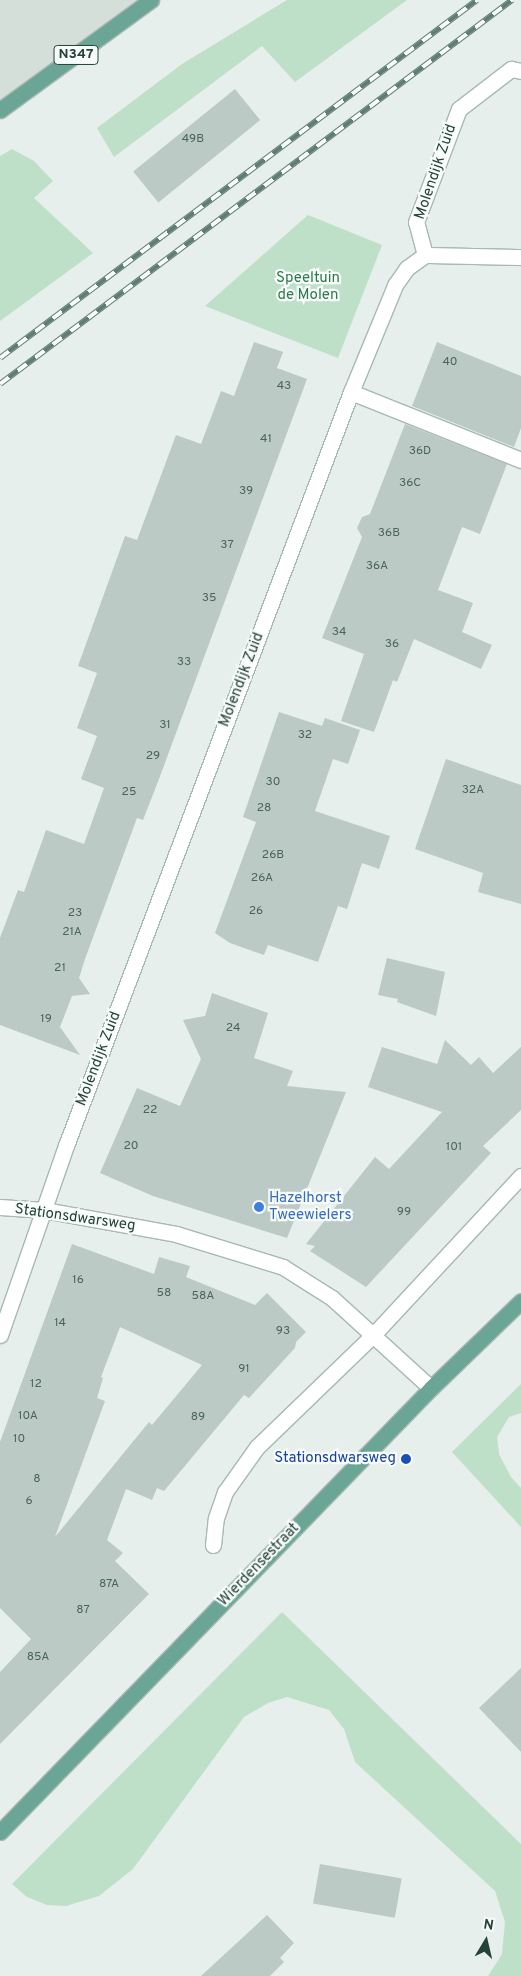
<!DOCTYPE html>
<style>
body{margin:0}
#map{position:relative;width:521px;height:1976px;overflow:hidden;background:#e6efeb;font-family:Overpass,sans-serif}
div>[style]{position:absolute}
.built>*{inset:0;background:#d4dfda}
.green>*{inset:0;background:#bfe0c8}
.building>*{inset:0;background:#bbcac4;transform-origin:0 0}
.roads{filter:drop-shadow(1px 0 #a8b8b2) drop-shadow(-1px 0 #a8b8b2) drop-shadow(0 1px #a8b8b2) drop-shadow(0 -1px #a8b8b2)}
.minor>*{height:15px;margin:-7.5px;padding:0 7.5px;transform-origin:7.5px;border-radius:7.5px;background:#fff}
.major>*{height:15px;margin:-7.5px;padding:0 7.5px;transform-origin:7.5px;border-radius:7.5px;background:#6aa596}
.rail>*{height:5.5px;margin-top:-2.75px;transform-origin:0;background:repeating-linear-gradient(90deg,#f7fbf9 0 11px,#5f7d75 0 22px);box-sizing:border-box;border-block:1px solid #5f7d75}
.dots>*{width:14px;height:14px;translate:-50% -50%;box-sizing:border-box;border:2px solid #f7fbf9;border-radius:50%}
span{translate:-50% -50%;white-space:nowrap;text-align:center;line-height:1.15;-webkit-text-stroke:4.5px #f7fbf9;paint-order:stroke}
.number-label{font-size:12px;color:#4a645c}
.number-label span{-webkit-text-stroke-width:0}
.shield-label span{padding:1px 4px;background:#f7fbf9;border:1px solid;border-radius:4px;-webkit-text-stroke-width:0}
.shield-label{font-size:14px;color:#24423a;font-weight:700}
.street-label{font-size:15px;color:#24423a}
.park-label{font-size:15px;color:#2d7a4b}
.shop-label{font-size:15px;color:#366cbe}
.left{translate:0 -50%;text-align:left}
.transit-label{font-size:15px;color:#164399}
.right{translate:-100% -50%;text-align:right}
.north{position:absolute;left:461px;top:1916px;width:50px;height:50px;-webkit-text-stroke:4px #f7fbf9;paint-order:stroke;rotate:9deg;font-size:14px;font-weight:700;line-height:20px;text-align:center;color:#24423a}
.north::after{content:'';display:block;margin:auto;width:18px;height:22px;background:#24423a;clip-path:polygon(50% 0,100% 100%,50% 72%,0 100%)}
</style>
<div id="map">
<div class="built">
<i style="clip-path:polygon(0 0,152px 0,0 113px)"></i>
</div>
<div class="green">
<i style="clip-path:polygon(287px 0,407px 0,295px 82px,262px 46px,114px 157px,97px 128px,182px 64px)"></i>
<i style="clip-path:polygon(12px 149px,34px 161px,53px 181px,34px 198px,93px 253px,0 321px,0 156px)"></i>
<i style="clip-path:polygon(308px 215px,382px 245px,338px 358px,205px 306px)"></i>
<i style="clip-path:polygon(521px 1384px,521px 1413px,509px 1417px,497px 1437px,499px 1454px,511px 1477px,521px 1488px,521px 1527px,452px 1452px)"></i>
<i style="clip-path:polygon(282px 1612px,521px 1844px,521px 1976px,488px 1976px,502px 1954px,505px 1922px,495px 1891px,355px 1762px,344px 1729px,329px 1710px,287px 1697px,268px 1703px,244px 1717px,133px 1869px,99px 1896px,66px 1906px,47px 1905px,27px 1897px,12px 1884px)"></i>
</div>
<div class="building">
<i style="left:235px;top:89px;width:40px;height:131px;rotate:51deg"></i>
<i style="clip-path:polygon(254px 342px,283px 352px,277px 368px,307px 379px,159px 779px,143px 820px,137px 818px,85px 959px,79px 978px,90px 994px,72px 996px,60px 1027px,80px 1055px,0 1025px,0 938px,18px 890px,24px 892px,46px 830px,84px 844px,104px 788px,81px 779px,97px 736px,77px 728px,97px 673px,78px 666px,125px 536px,137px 540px,176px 435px,201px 444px,221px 391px,234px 396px)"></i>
<i style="clip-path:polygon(437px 342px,521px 376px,521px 428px,514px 447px,412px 406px)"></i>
<i style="clip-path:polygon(405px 424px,507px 464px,480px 534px,462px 527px,438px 590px,473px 603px,462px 632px,492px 645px,481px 669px,414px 639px,397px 682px,393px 680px,374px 732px,341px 721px,364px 654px,322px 638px,362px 537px,357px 528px,362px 517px,370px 514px)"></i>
<i style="clip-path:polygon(279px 712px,322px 726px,325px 718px,360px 730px,348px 764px,333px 759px,315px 811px,390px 836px,379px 869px,362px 863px,347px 909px,338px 906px,318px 962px,268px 945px,264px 955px,230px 943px,215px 933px,256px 822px,243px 817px)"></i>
<i style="clip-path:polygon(446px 759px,521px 785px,521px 904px,478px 892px,483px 873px,415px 849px)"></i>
<i style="clip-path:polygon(387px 958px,445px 972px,436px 1016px,397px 1002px,398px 999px,378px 995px)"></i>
<i style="clip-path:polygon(212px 993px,268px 1013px,254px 1058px,293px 1071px,287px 1086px,346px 1092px,287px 1238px,153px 1196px,100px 1173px,137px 1088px,180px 1106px,201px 1059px,183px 1020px,205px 1016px)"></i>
<i style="clip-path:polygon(445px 1040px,471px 1065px,479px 1057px,493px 1073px,521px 1047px,521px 1110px,483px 1146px,491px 1153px,366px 1287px,310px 1251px,315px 1246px,306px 1244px,375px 1157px,389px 1169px,442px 1112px,368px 1087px,382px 1047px,437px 1064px)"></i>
<i style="clip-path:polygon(evenodd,72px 1244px,154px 1274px,159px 1257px,190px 1266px,186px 1277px,255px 1305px,267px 1293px,306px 1332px,296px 1342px,295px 1348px,249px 1398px,244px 1395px,164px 1491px,157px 1488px,152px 1500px,126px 1489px,107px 1540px,123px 1553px,115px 1561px,149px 1594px,0 1744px,0 1672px,31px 1639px,0 1608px,0 1442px,72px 1244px,120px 1327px,202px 1365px,152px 1425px,149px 1422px,55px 1537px,105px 1401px,97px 1398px,103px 1378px,101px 1377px,120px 1327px)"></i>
<i style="clip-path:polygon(521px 1668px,521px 1752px,479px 1708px)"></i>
<i style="left:320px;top:1864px;width:83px;height:40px;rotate:10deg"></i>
<i style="clip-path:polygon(267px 1915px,294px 1943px,280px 1958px,284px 1962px,270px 1976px,201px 1976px)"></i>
</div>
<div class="roads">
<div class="minor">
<i style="left:425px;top:255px;width:96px;rotate:1.2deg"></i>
<i style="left:351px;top:392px;width:183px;rotate:21.8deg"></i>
<i style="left:0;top:1207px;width:44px;rotate:3.9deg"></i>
<i style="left:44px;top:1210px;width:134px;rotate:10.3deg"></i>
<i style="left:176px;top:1234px;width:112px;rotate:17.1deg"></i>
<i style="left:283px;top:1267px;width:58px;rotate:32.3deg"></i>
<i style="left:332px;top:1298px;width:134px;rotate:42.3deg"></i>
<i style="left:0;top:1335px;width:203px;rotate:-70.8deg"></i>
<i style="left:67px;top:1143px;width:803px;rotate:-69.29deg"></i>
<i style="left:351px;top:392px;width:116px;rotate:-67.6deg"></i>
<i style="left:395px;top:285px;width:21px;rotate:-55deg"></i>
<i style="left:407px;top:268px;width:22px;rotate:-36deg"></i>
<i style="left:425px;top:255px;width:34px;rotate:-105deg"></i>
<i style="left:416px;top:222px;width:121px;rotate:-69.2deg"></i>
<i style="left:459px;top:109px;width:66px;rotate:-37.6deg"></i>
<i style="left:511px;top:69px;width:10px;rotate:11deg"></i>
<i style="left:213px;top:1545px;width:27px;rotate:-84deg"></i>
<i style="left:216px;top:1518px;width:28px;rotate:-71deg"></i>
<i style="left:225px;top:1492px;width:55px;rotate:-54.6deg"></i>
<i style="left:257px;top:1447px;width:163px;rotate:-44deg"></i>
<i style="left:374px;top:1334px;width:216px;rotate:-47.1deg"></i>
</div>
<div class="major">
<i style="left:0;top:110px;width:187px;rotate:-36.1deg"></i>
<i style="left:0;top:1832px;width:619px;rotate:-45.85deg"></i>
<i style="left:431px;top:1388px;width:125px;rotate:-44deg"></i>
</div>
</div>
<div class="rail">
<i style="left:0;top:358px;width:596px;rotate:-36.89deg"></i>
<i style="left:0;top:384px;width:640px;rotate:-36.87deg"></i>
</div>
<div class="dots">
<i style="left:259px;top:1207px;background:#3f7fe0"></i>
<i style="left:406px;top:1459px;background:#1a4fb4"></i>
</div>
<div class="number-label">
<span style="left:193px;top:140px">49B</span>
<span style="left:450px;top:363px">40</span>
<span style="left:284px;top:387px">43</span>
<span style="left:266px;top:440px">41</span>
<span style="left:420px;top:452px">36D</span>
<span style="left:410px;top:484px">36C</span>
<span style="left:246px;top:492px">39</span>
<span style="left:389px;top:534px">36B</span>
<span style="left:227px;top:546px">37</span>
<span style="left:377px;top:567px">36A</span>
<span style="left:209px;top:599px">35</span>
<span style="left:339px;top:633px">34</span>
<span style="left:392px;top:645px">36</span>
<span style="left:184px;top:663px">33</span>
<span style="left:165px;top:726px">31</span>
<span style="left:305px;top:736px">32</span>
<span style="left:153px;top:757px">29</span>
<span style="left:273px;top:783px">30</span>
<span style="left:473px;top:791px">32A</span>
<span style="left:129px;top:793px">25</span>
<span style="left:264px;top:809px">28</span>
<span style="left:273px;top:856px">26B</span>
<span style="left:262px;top:879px">26A</span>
<span style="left:256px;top:912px">26</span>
<span style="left:75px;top:914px">23</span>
<span style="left:72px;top:933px">21A</span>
<span style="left:60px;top:969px">21</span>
<span style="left:46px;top:1020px">19</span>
<span style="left:233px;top:1029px">24</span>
<span style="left:150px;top:1111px">22</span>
<span style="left:131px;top:1147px">20</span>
<span style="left:454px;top:1148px">101</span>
<span style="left:404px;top:1213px">99</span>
<span style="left:78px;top:1281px">16</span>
<span style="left:164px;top:1294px">58</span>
<span style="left:203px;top:1297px">58A</span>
<span style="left:60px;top:1324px">14</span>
<span style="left:283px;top:1332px">93</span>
<span style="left:244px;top:1370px">91</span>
<span style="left:36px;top:1385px">12</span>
<span style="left:28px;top:1417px">10A</span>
<span style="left:198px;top:1418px">89</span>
<span style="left:19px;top:1440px">10</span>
<span style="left:37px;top:1480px">8</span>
<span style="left:29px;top:1502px">6</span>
<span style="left:109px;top:1585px">87A</span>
<span style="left:83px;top:1611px">87</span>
<span style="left:38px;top:1658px">85A</span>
</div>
<div class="shield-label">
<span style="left:76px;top:55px">N347</span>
</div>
<div class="street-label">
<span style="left:436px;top:172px;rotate:-71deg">Molendijk Zuid</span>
<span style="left:242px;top:680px;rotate:-69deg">Molendijk Zuid</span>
<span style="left:99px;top:1059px;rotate:-69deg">Molendijk Zuid</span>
<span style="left:75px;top:1218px;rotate:8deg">Stationsdwarsweg</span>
<span style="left:259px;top:1565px;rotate:-46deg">Wierdensestraat</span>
</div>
<div class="park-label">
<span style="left:308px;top:287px">Speeltuin<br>de Molen</span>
</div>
<div class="shop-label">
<span class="left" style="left:269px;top:1207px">Hazelhorst<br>Tweewielers</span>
</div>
<div class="transit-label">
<span class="right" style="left:396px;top:1459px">Stationsdwarsweg</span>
</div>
<div class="north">N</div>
</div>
